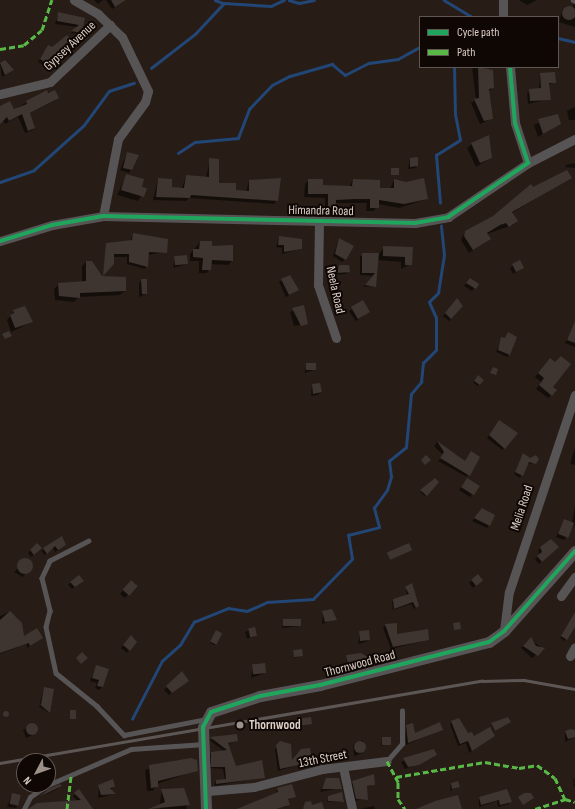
<!DOCTYPE html>
<style>
body{margin:0}
#map{position:relative;width:575px;height:809px;overflow:hidden;background:#271c16;font-family:"Sofia Sans Condensed",sans-serif}
div>[style]{position:absolute}
.shadow>*{inset:0;background:#0007;transform-origin:0 0}
.stream>*{height:2.5px;margin:-1.25px;padding:0 1.25px;transform-origin:1.25px;border-radius:1.25px;background:#224675}
.building>*{inset:0;background:#3f3530;transform-origin:0 0}
.round{border-radius:50%}
.service>*{height:4.5px;margin:-2.25px;padding:0 2.25px;transform-origin:2.25px;border-radius:2.25px;background:#575456}
.minor>*{height:9px;margin:-4.5px;padding:0 4.5px;transform-origin:4.5px;border-radius:4.5px;background:#575456}
.tertiary>*{height:11px;margin:-5.5px;padding:0 5.5px;transform-origin:5.5px;border-radius:5.5px;background:#575456}
.rail>*{height:2.5px;margin:-1.25px;padding:0 1.25px;transform-origin:1.25px;border-radius:1.25px;background:#5c5655}
.quiet>*{height:3px;margin-top:-1.5px;transform-origin:0;background:repeating-linear-gradient(90deg,#58b947 0 6px,transparent 0 9px)}
.cycleway>*{height:4px;margin:-2px;padding:0 2px;transform-origin:2px;border-radius:2px;background:#20a55d}
.dots>*{width:11px;height:11px;translate:-50% -50%;box-sizing:border-box;border:2px solid #0f0704;border-radius:50%}
span{translate:-50% -50%;white-space:nowrap;text-align:center;line-height:1.15;-webkit-text-stroke:4px #0f0704;paint-order:stroke}
.street-label{font-size:13px;color:#dccec7}
.poi-label{font-size:13px;color:#dccec7;font-weight:700}
.left{translate:0 -50%;text-align:left}
.legend{position:absolute;left:419px;top:16px;width:140px;height:52px;box-sizing:border-box;background:#0f0704;border:1px solid #615752;margin:0;padding:5px 7px;list-style:none;font-size:12px;color:#dccec7}
.legend li{display:flex;align-items:center;gap:8px;height:20px}
.legend b{width:20px;border:1px solid #615752}
.north{position:absolute;left:16px;top:753px;width:40px;height:40px;box-sizing:border-box;background:#0f0704;border:1px solid #615752;border-radius:50%;rotate:229deg;font-size:11px;font-weight:700;line-height:16px;text-align:center;color:#dccec7}
.north::after{content:'';display:block;margin:auto;width:14px;height:18px;background:#9d9089;clip-path:polygon(50% 0,100% 100%,50% 72%,0 100%)}
</style>
<div id="map">
<div class="shadow">
<i style="clip-path:polygon(94px 0,103px 0,98px 4px)"></i>
<i style="clip-path:polygon(106px 0,126px 0,112px 9px)"></i>
<i style="clip-path:polygon(519px 0,537px 0,527px 5px)"></i>
<i style="clip-path:polygon(575px 0,575px 27px,559px 22px,562px 10px,566px 6px,573px 8px)"></i>
<i style="clip-path:polygon(59px 13px,84px 19px,81px 32px,70px 34px,77px 27px,55px 24px)"></i>
<i style="clip-path:polygon(48px 46px,52px 49px,70px 46px,60px 54px,58px 52px,46px 67px,38px 62px)"></i>
<i style="clip-path:polygon(5px 61px,10px 72px,2px 77px,0 64px)"></i>
<i style="clip-path:polygon(472px 67px,484px 67px,493px 88px,488px 92px,492px 119px,480px 124px,471px 103px,476px 100px)"></i>
<i style="clip-path:polygon(540px 74px,555px 82px,548px 85px,550px 99px,528px 104px,527px 93px,539px 90px)"></i>
<i style="clip-path:polygon(54px 91px,57px 98px,54px 101px,29px 114px,34px 128px,31px 131px,25px 133px,18px 117px,5px 124px,3px 120px,0 122px,0 110px,14px 110px,40px 94px)"></i>
<i style="clip-path:polygon(575px 107px,575px 120px,569px 120px,567px 111px)"></i>
<i style="clip-path:polygon(557px 115px,560px 124px,538px 137px,534px 125px)"></i>
<i style="clip-path:polygon(472px 144px,491px 158px,476px 167px,467px 148px)"></i>
<i style="clip-path:polygon(127px 153px,131px 170px,129px 173px,120px 170px)"></i>
<i style="clip-path:polygon(210px 159px,218px 184px,235px 191px,246px 192px,249px 181px,277px 200px,274px 204px,189px 198px,186px 201px,153px 200px,158px 179px,171px 188px,182px 188px,186px 176px,206px 178px)"></i>
<i style="clip-path:polygon(410px 159px,417px 166px,415px 168px,408px 169px)"></i>
<i style="clip-path:polygon(575px 163px,575px 168px,565px 167px,566px 165px)"></i>
<i style="clip-path:polygon(127px 175px,145px 189px,138px 201px,117px 195px)"></i>
<i style="clip-path:polygon(571px 177px,512px 213px,517px 221px,513px 225px,487px 234px,490px 239px,469px 253px,461px 240px,465px 232px,494px 217px,533px 188px)"></i>
<i style="clip-path:polygon(309px 180px,322px 186px,349px 187px,353px 180px,379px 189px,390px 189px,394px 180px,427px 199px,399px 208px,378px 204px,374px 211px,366px 211px,367px 203px,335px 203px,331px 212px,325px 212px,325px 198px,304px 197px,305px 184px)"></i>
<i style="clip-path:polygon(133px 235px,166px 252px,148px 255px,145px 269px,127px 264px,127px 257px,113px 257px,109px 244px,130px 241px)"></i>
<i style="clip-path:polygon(279px 237px,301px 249px,282px 254px,282px 248px,276px 247px)"></i>
<i style="clip-path:polygon(339px 239px,345px 259px,342px 262px,333px 256px)"></i>
<i style="clip-path:polygon(200px 242px,211px 247px,232px 246px,232px 261px,228px 265px,211px 264px,207px 273px,199px 273px,199px 261px,190px 261px,190px 254px)"></i>
<i style="clip-path:polygon(105px 245px,101px 276px,125px 291px,120px 295px,79px 297px,74px 302px,55px 300px,54px 289px,59px 284px,82px 282px,82px 266px,86px 262px,101px 276px)"></i>
<i style="clip-path:polygon(384px 247px,412px 248px,411px 264px,401px 269px,401px 262px,377px 260px,375px 286px,363px 287px,373px 276px,360px 275px,360px 256px,379px 254px)"></i>
<i style="clip-path:polygon(175px 257px,187px 264px,173px 268px)"></i>
<i style="clip-path:polygon(519px 262px,523px 268px,513px 274px,510px 268px)"></i>
<i style="clip-path:polygon(348px 266px,346px 274px,334px 275px,337px 268px)"></i>
<i style="clip-path:polygon(289px 276px,298px 290px,286px 297px,279px 282px)"></i>
<i style="clip-path:polygon(141px 280px,146px 294px,139px 297px,139px 283px)"></i>
<i style="clip-path:polygon(467px 282px,478px 284px,472px 291px,464px 286px)"></i>
<i style="clip-path:polygon(457px 300px,451px 319px,449px 321px,443px 316px)"></i>
<i style="left:362px;top:302px;width:12px;height:16px;rotate:55deg"></i>
<i style="clip-path:polygon(303px 306px,307px 324px,294px 326px,290px 312px)"></i>
<i style="clip-path:polygon(14px 311px,32px 322px,11px 332px,7px 320px)"></i>
<i style="clip-path:polygon(573px 328px,575px 329px,575px 347px,565px 343px)"></i>
<i style="clip-path:polygon(502px 338px,509px 354px,507px 357px,496px 352px)"></i>
<i style="clip-path:polygon(546px 363px,552px 395px,548px 398px,536px 389px,541px 382px,535px 377px)"></i>
<i style="clip-path:polygon(307px 365px,315px 370px,304px 373px)"></i>
<i style="left:478px;top:376px;width:6px;height:8px;rotate:39deg"></i>
<i style="clip-path:polygon(312px 385px,321px 392px,318px 395px,311px 396px)"></i>
<i style="clip-path:polygon(497px 423px,517px 434px,502px 450px,487px 438px)"></i>
<i style="clip-path:polygon(437px 442px,465px 462px,469px 455px,467px 477px,438px 461px,443px 455px,434px 446px)"></i>
<i style="clip-path:polygon(575px 448px,575px 465px,570px 464px)"></i>
<i style="clip-path:polygon(523px 454px,535px 463px,527px 464px,520px 478px,514px 474px)"></i>
<i style="clip-path:polygon(435px 479px,437px 482px,425px 496px,420px 492px)"></i>
<i style="clip-path:polygon(465px 482px,478px 486px,470px 497px,459px 490px)"></i>
<i style="clip-path:polygon(575px 506px,575px 525px,564px 540px,556px 537px,564px 520px,572px 523px)"></i>
<i style="clip-path:polygon(479px 513px,489px 526px,487px 528px,472px 521px)"></i>
<i style="clip-path:polygon(62px 537px,62px 547px,55px 552px,53px 548px,45px 555px,41px 551px)"></i>
<i style="clip-path:polygon(551px 540px,556px 549px,539px 564px,535px 559px,540px 555px,538px 550px)"></i>
<i style="clip-path:polygon(37px 544px,41px 548px,31px 557px,28px 553px)"></i>
<i style="clip-path:polygon(26px 559px,33px 564px,23px 577px,14px 572px)"></i>
<i style="clip-path:polygon(472px 580px,479px 583px,473px 588px,469px 583px)"></i>
<i style="clip-path:polygon(131px 581px,137px 586px,125px 598px,120px 594px)"></i>
<i style="clip-path:polygon(71px 582px,80px 583px,72px 589px,68px 585px)"></i>
<i style="clip-path:polygon(406px 587px,418px 606px,414px 609px,411px 604px,393px 610px,392px 602px,407px 595px)"></i>
<i style="clip-path:polygon(9px 612px,23px 638px,42px 638px,27px 648px,26px 644px,0 654px,0 616px)"></i>
<i style="clip-path:polygon(323px 612px,336px 619px,322px 624px)"></i>
<i style="clip-path:polygon(575px 614px,575px 624px,565px 641px,560px 638px)"></i>
<i style="clip-path:polygon(284px 621px,300px 626px,282px 628px)"></i>
<i style="clip-path:polygon(386px 625px,396px 636px,428px 640px,391px 649px,383px 628px)"></i>
<i style="clip-path:polygon(254px 628px,256px 635px,247px 639px,245px 632px)"></i>
<i style="clip-path:polygon(216px 631px,216px 644px,215px 645px,210px 643px)"></i>
<i style="clip-path:polygon(360px 632px,369px 640px,366px 642px,358px 644px)"></i>
<i style="clip-path:polygon(131px 637px,136px 640px,127px 653px,121px 648px)"></i>
<i style="clip-path:polygon(530px 639px,543px 649px,532px 658px,521px 648px)"></i>
<i style="clip-path:polygon(294px 652px,302px 656px,294px 658px)"></i>
<i style="clip-path:polygon(347px 656px,370px 664px,346px 667px)"></i>
<i style="clip-path:polygon(96px 666px,102px 687px,99px 690px,95px 688px,97px 683px,90px 681px)"></i>
<i style="clip-path:polygon(253px 666px,265px 673px,251px 678px)"></i>
<i style="clip-path:polygon(182px 673px,188px 681px,169px 695px,164px 690px)"></i>
<i style="clip-path:polygon(44px 688px,53px 690px,49px 713px,40px 703px)"></i>
<i style="clip-path:polygon(40px 705px,49px 713px,39px 707px)"></i>
<i style="clip-path:polygon(3px 713px,7px 713px,5px 718px)"></i>
<i style="clip-path:polygon(508px 718px,509px 723px,494px 731px,491px 724px)"></i>
<i style="clip-path:polygon(452px 722px,473px 737px,491px 738px,469px 753px,466px 743px,458px 746px,450px 724px)"></i>
<i style="clip-path:polygon(35px 724px,37px 733px,26px 738px,23px 730px)"></i>
<i style="clip-path:polygon(406px 726px,414px 734px,442px 729px,406px 745px)"></i>
<i style="clip-path:polygon(565px 732px,575px 733px,575px 737px,565px 742px)"></i>
<i style="clip-path:polygon(236px 735px,237px 741px,228px 744px,235px 767px,264px 777px,214px 786px,216px 781px,225px 780px,223px 769px,211px 768px,209px 755px,224px 751px,209px 740px)"></i>
<i style="clip-path:polygon(382px 738px,391px 744px,381px 746px)"></i>
<i style="clip-path:polygon(363px 740px,363px 753px,354px 756px,353px 745px)"></i>
<i style="clip-path:polygon(278px 745px,292px 762px,311px 761px,278px 771px,275px 749px)"></i>
<i style="clip-path:polygon(434px 750px,433px 758px,405px 769px,401px 762px)"></i>
<i style="clip-path:polygon(177px 760px,196px 761px,197px 770px,157px 784px,153px 791px,147px 791px,145px 770px)"></i>
<i style="clip-path:polygon(50px 775px,55px 777px,48px 782px,48px 776px)"></i>
<i style="clip-path:polygon(373px 775px,374px 784px,366px 787px,367px 799px,354px 801px,351px 783px)"></i>
<i style="clip-path:polygon(574px 778px,575px 787px,574px 787px,573px 779px)"></i>
<i style="clip-path:polygon(326px 779px,340px 788px,320px 792px)"></i>
<i style="clip-path:polygon(451px 784px,459px 786px,450px 791px)"></i>
<i style="clip-path:polygon(30px 785px,42px 785px,32px 791px)"></i>
<i style="clip-path:polygon(60px 786px,58px 789px,42px 796px,49px 790px)"></i>
<i style="clip-path:polygon(99px 786px,114px 787px,111px 790px,115px 794px,98px 798px)"></i>
<i style="clip-path:polygon(183px 789px,187px 809px,159px 809px,162px 790px)"></i>
<i style="clip-path:polygon(277px 789px,295px 797px,287px 800px,287px 807px,242px 809px,276px 794px)"></i>
<i style="clip-path:polygon(79px 790px,92px 809px,72px 809px,78px 802px,73px 796px)"></i>
<i style="clip-path:polygon(507px 790px,509px 804px,498px 807px,497px 801px,479px 807px,479px 798px)"></i>
<i style="clip-path:polygon(12px 794px,18px 805px,16px 808px,7px 807px)"></i>
<i style="clip-path:polygon(329px 797px,343px 802px,327px 802px)"></i>
<i style="clip-path:polygon(374px 806px,375px 809px,360px 809px)"></i>
</div>
<div class="stream">
<i style="left:215px;top:0;width:9px;rotate:21deg"></i>
<i style="left:289px;top:0;width:10px;rotate:17deg"></i>
<i style="left:299px;top:3px;width:15px;rotate:-11deg"></i>
<i style="left:444px;top:0;width:33px;rotate:31deg"></i>
<i style="left:558px;top:38px;width:17px;rotate:13deg"></i>
<i style="left:151px;top:68px;width:56px;rotate:-37.7deg"></i>
<i style="left:195px;top:34px;width:42px;rotate:-46.9deg"></i>
<i style="left:224px;top:3px;width:47px;rotate:3.7deg"></i>
<i style="left:271px;top:6px;width:14px;rotate:-25deg"></i>
<i style="left:178px;top:153px;width:20px;rotate:-33deg"></i>
<i style="left:195px;top:142px;width:43px;rotate:-5.3deg"></i>
<i style="left:238px;top:138px;width:31px;rotate:-69deg"></i>
<i style="left:249px;top:109px;width:33px;rotate:-46deg"></i>
<i style="left:272px;top:85px;width:20px;rotate:-27deg"></i>
<i style="left:290px;top:76px;width:44px;rotate:-15.9deg"></i>
<i style="left:332px;top:64px;width:17px;rotate:40deg"></i>
<i style="left:345px;top:75px;width:27px;rotate:-27deg"></i>
<i style="left:369px;top:63px;width:29px;rotate:-8deg"></i>
<i style="left:398px;top:59px;width:25px;rotate:-29deg"></i>
<i style="left:0;top:182px;width:36px;rotate:-19deg"></i>
<i style="left:34px;top:170px;width:67px;rotate:-42deg"></i>
<i style="left:84px;top:125px;width:42px;rotate:-53.7deg"></i>
<i style="left:109px;top:91px;width:26px;rotate:-18deg"></i>
<i style="left:440px;top:203px;width:48px;rotate:-94.8deg"></i>
<i style="left:436px;top:155px;width:28px;rotate:-32deg"></i>
<i style="left:460px;top:140px;width:25px;rotate:-101deg"></i>
<i style="left:455px;top:115px;width:48px;rotate:-91.2deg"></i>
<i style="left:132px;top:719px;width:65px;rotate:-62.7deg"></i>
<i style="left:162px;top:661px;width:24px;rotate:-42deg"></i>
<i style="left:180px;top:645px;width:27px;rotate:-59deg"></i>
<i style="left:194px;top:622px;width:37px;rotate:-22deg"></i>
<i style="left:228px;top:608px;width:19px;rotate:9deg"></i>
<i style="left:247px;top:611px;width:22px;rotate:-24deg"></i>
<i style="left:267px;top:602px;width:46px;rotate:-3.7deg"></i>
<i style="left:313px;top:599px;width:56px;rotate:-45.7deg"></i>
<i style="left:352px;top:559px;width:24px;rotate:-99deg"></i>
<i style="left:348px;top:535px;width:32px;rotate:-14deg"></i>
<i style="left:379px;top:527px;width:20px;rotate:-105deg"></i>
<i style="left:374px;top:508px;width:22px;rotate:-54deg"></i>
<i style="left:387px;top:490px;width:14px;rotate:-73deg"></i>
<i style="left:391px;top:477px;width:16px;rotate:-97deg"></i>
<i style="left:389px;top:461px;width:22px;rotate:-39deg"></i>
<i style="left:406px;top:447px;width:53px;rotate:-84.6deg"></i>
<i style="left:411px;top:394px;width:16px;rotate:-50deg"></i>
<i style="left:421px;top:382px;width:19px;rotate:-84deg"></i>
<i style="left:423px;top:363px;width:18px;rotate:-45deg"></i>
<i style="left:436px;top:350px;width:32px;rotate:-90deg"></i>
<i style="left:436px;top:318px;width:17px;rotate:-114deg"></i>
<i style="left:429px;top:302px;width:13px;rotate:-45deg"></i>
<i style="left:438px;top:293px;width:38px;rotate:-81deg"></i>
<i style="left:444px;top:255px;width:29px;rotate:-96deg"></i>
</div>
<div class="building">
<i style="clip-path:polygon(111px 0,126px 0,115px 7px)"></i>
<i class="round" style="left:562px;top:6px;width:14px;height:14px"></i>
<i style="clip-path:polygon(58px 12px,85px 18px,82px 33px,71px 31px,79px 25px,57px 21px)"></i>
<i style="clip-path:polygon(67px 35px,74px 43px,63px 52px,60px 49px,49px 65px,40px 59px,48px 45px,52px 47px)"></i>
<i style="clip-path:polygon(5px 60px,14px 70px,5px 75px,0 63px)"></i>
<i style="clip-path:polygon(478px 67px,493px 70px,494px 88px,489px 89px,493px 119px,484px 121px,474px 99px,479px 98px)"></i>
<i style="clip-path:polygon(555px 72px,556px 83px,549px 83px,551px 100px,530px 101px,529px 89px,541px 88px,540px 73px)"></i>
<i style="clip-path:polygon(47px 90px,48px 93px,55px 90px,59px 98px,30px 113px,35px 128px,28px 131px,22px 114px,9px 121px,7px 117px,0 124px,0 106px,10px 101px,14px 109px,27px 104px,26px 101px)"></i>
<i style="clip-path:polygon(558px 114px,561px 124px,543px 134px,538px 119px)"></i>
<i style="clip-path:polygon(489px 135px,492px 158px,480px 163px,471px 143px)"></i>
<i style="clip-path:polygon(127px 152px,139px 155px,132px 170px,123px 168px)"></i>
<i style="clip-path:polygon(418px 157px,418px 166px,410px 167px,410px 158px)"></i>
<i style="clip-path:polygon(209px 158px,219px 159px,219px 183px,236px 183px,236px 190px,249px 191px,249px 180px,281px 178px,278px 201px,191px 195px,190px 198px,156px 197px,158px 178px,172px 179px,172px 187px,184px 188px,186px 175px,209px 177px)"></i>
<i style="left:391px;top:168px;width:8px;height:7px"></i>
<i style="clip-path:polygon(567px 170px,572px 178px,512px 212px,518px 221px,509px 227px,506px 223px,500px 225px,487px 233px,491px 239px,473px 250px,464px 236px,465px 231px,493px 216px,531px 184px,533px 187px)"></i>
<i style="clip-path:polygon(126px 174px,144px 179px,142px 187px,147px 188px,144px 197px,121px 190px)"></i>
<i style="clip-path:polygon(424px 178px,428px 199px,404px 204px,379px 200px,379px 208px,370px 208px,370px 199px,354px 199px,336px 200px,336px 209px,328px 209px,328px 194px,308px 194px,308px 179px,323px 179px,323px 185px,352px 186px,353px 179px,380px 180px,380px 188px,394px 188px,394px 179px,406px 182px)"></i>
<i style="clip-path:polygon(133px 233px,168px 239px,167px 253px,149px 252px,148px 267px,129px 262px,129px 254px,114px 254px,114px 264px,103px 276px,106px 243px,132px 240px)"></i>
<i style="clip-path:polygon(279px 236px,302px 239px,302px 249px,284px 252px,284px 245px,278px 245px)"></i>
<i style="clip-path:polygon(339px 238px,354px 246px,346px 260px,335px 254px)"></i>
<i style="clip-path:polygon(200px 241px,212px 241px,212px 246px,233px 245px,233px 261px,212px 260px,211px 270px,202px 270px,203px 258px,193px 257px,193px 249px,199px 249px)"></i>
<i style="clip-path:polygon(383px 246px,413px 247px,412px 265px,405px 265px,405px 257px,383px 256px)"></i>
<i style="clip-path:polygon(362px 253px,379px 253px,376px 287px,365px 285px,375px 273px,362px 273px)"></i>
<i style="left:187px;top:255px;width:9px;height:13px;rotate:84deg"></i>
<i style="left:520px;top:260px;width:9px;height:9px;rotate:63deg"></i>
<i style="clip-path:polygon(86px 261px,92px 261px,102px 276px,126px 277px,126px 291px,80px 293px,80px 298px,59px 296px,58px 283px,86px 281px)"></i>
<i style="clip-path:polygon(339px 265px,349px 265px,350px 272px,337px 273px)"></i>
<i style="clip-path:polygon(290px 275px,299px 290px,289px 295px,281px 279px)"></i>
<i style="clip-path:polygon(470px 278px,479px 284px,476px 289px,466px 283px)"></i>
<i style="clip-path:polygon(141px 279px,147px 279px,147px 294px,142px 294px)"></i>
<i style="clip-path:polygon(457px 298px,463px 306px,451px 319px,445px 313px)"></i>
<i style="left:363px;top:300px;width:14px;height:14px;rotate:60deg"></i>
<i style="clip-path:polygon(304px 305px,308px 324px,301px 326px,292px 308px)"></i>
<i style="clip-path:polygon(25px 306px,33px 322px,15px 328px,10px 315px,14px 313px,13px 310px)"></i>
<i style="clip-path:polygon(575px 321px,575px 343px,567px 340px)"></i>
<i style="clip-path:polygon(9px 331px,12px 336px,5px 339px,2px 334px)"></i>
<i style="clip-path:polygon(508px 332px,517px 337px,510px 355px,498px 350px,501px 337px,505px 338px)"></i>
<i style="clip-path:polygon(561px 356px,571px 364px,553px 387px,557px 390px,552px 396px,539px 385px,544px 378px,538px 373px,550px 358px,555px 362px)"></i>
<i style="left:316px;top:363px;width:7px;height:10px;rotate:90deg"></i>
<i style="clip-path:polygon(493px 367px,498px 369px,496px 375px,490px 373px)"></i>
<i style="clip-path:polygon(478px 375px,484px 380px,480px 385px,474px 381px)"></i>
<i style="clip-path:polygon(320px 383px,322px 392px,313px 394px,312px 384px)"></i>
<i style="clip-path:polygon(499px 420px,518px 433px,505px 449px,489px 435px)"></i>
<i style="clip-path:polygon(437px 441px,465px 461px,471px 451px,480px 457px,470px 476px,440px 458px,444px 452px)"></i>
<i style="clip-path:polygon(523px 453px,530px 458px,536px 455px,539px 459px,536px 464px,529px 462px,523px 476px,515px 472px)"></i>
<i style="clip-path:polygon(426px 455px,431px 460px,425px 465px,421px 460px)"></i>
<i style="clip-path:polygon(435px 478px,439px 482px,427px 496px,420px 490px)"></i>
<i style="left:467px;top:478px;width:15px;height:11px;rotate:32deg"></i>
<i style="clip-path:polygon(482px 508px,495px 515px,490px 526px,474px 518px)"></i>
<i style="left:564px;top:519px;width:11px;height:16px;rotate:22deg"></i>
<i style="clip-path:polygon(62px 536px,66px 545px,58px 550px,55px 546px,47px 554px,43px 548px)"></i>
<i style="clip-path:polygon(551px 539px,559px 547px,542px 562px,537px 556px,542px 552px,540px 547px)"></i>
<i style="clip-path:polygon(37px 543px,42px 548px,34px 555px,30px 550px)"></i>
<i style="left:409px;top:543px;width:8px;height:24px;rotate:67deg"></i>
<i class="round" style="left:17px;top:558px;width:16px;height:16px"></i>
<i style="left:478px;top:574px;width:8px;height:9px;rotate:50deg"></i>
<i style="clip-path:polygon(79px 575px,84px 581px,75px 587px,70px 582px)"></i>
<i style="left:131px;top:580px;width:9px;height:13px;rotate:41deg"></i>
<i style="clip-path:polygon(412px 583px,419px 606px,416px 608px,413px 602px,394px 609px,393px 599px,409px 594px,405px 587px)"></i>
<i style="clip-path:polygon(332px 609px,337px 620px,325px 622px,322px 611px)"></i>
<i style="clip-path:polygon(10px 611px,22px 623px,24px 636px,37px 628px,43px 638px,30px 646px,29px 643px,0 653px,0 620px)"></i>
<i style="clip-path:polygon(575px 612px,575px 627px,567px 640px,561px 636px)"></i>
<i style="left:301px;top:619px;width:7px;height:18px;rotate:90deg"></i>
<i style="left:460px;top:622px;width:7px;height:7px;rotate:82deg"></i>
<i style="clip-path:polygon(397px 623px,397px 634px,428px 629px,429px 640px,393px 647px,385px 624px)"></i>
<i style="left:255px;top:627px;width:9px;height:7px;rotate:77deg"></i>
<i style="left:216px;top:630px;width:7px;height:13px;rotate:27deg"></i>
<i style="left:369px;top:630px;width:10px;height:10px;rotate:84deg"></i>
<i style="clip-path:polygon(131px 635px,137px 642px,130px 651px,123px 645px)"></i>
<i style="clip-path:polygon(531px 637px,536px 646px,545px 648px,538px 656px,523px 646px)"></i>
<i style="left:302px;top:649px;width:7px;height:9px;rotate:82deg"></i>
<i style="clip-path:polygon(82px 652px,88px 658px,81px 664px,76px 658px)"></i>
<i style="clip-path:polygon(361px 653px,369px 658px,371px 664px,348px 665px,346px 655px)"></i>
<i style="left:265px;top:663px;width:10px;height:13px;rotate:84deg"></i>
<i style="clip-path:polygon(96px 665px,109px 669px,103px 687px,97px 686px,99px 680px,92px 678px)"></i>
<i style="clip-path:polygon(182px 671px,189px 681px,172px 693px,166px 686px)"></i>
<i style="clip-path:polygon(44px 687px,54px 689px,50px 713px,41px 705px)"></i>
<i style="left:70px;top:710px;width:6px;height:9px"></i>
<i class="round" style="left:3px;top:711px;width:6px;height:6px"></i>
<i style="left:311px;top:717px;width:7px;height:15px;rotate:82deg"></i>
<i style="clip-path:polygon(508px 717px,511px 722px,495px 731px,491px 723px)"></i>
<i style="clip-path:polygon(459px 718px,468px 733px,472px 732px,474px 736px,490px 727px,495px 736px,472px 751px,468px 741px,460px 744px,451px 721px)"></i>
<i style="clip-path:polygon(440px 722px,443px 730px,408px 743px,406px 725px,413px 723px,415px 733px)"></i>
<i class="round" style="left:26px;top:723px;width:12px;height:12px"></i>
<i style="clip-path:polygon(571px 729px,575px 730px,575px 737px,568px 739px,565px 731px)"></i>
<i style="clip-path:polygon(237px 734px,238px 741px,228px 743px,236px 766px,262px 760px,265px 778px,216px 784px,216px 780px,226px 779px,225px 767px,211px 767px,211px 752px,227px 750px,210px 737px)"></i>
<i style="left:382px;top:737px;width:9px;height:8px"></i>
<i class="round" style="left:354px;top:741px;width:12px;height:12px"></i>
<i style="clip-path:polygon(280px 741px,291px 744px,292px 760px,301px 749px,310px 748px,312px 762px,280px 769px,276px 745px)"></i>
<i style="clip-path:polygon(434px 749px,437px 755px,419px 765px,408px 767px,403px 758px)"></i>
<i style="clip-path:polygon(191px 758px,197px 760px,198px 771px,158px 781px,158px 787px,151px 788px,149px 765px)"></i>
<i style="clip-path:polygon(374px 774px,375px 785px,367px 786px,368px 800px,356px 799px,352px 781px)"></i>
<i style="clip-path:polygon(326px 778px,339px 778px,342px 789px,322px 789px)"></i>
<i style="clip-path:polygon(113px 779px,115px 787px,110px 788px,116px 794px,101px 795px,98px 785px)"></i>
<i style="clip-path:polygon(458px 781px,460px 787px,452px 789px,451px 783px)"></i>
<i style="clip-path:polygon(60px 784px,62px 786px,41px 796px,48px 789px)"></i>
<i style="clip-path:polygon(292px 784px,296px 797px,288px 799px,290px 805px,276px 809px,237px 809px,278px 792px,277px 788px)"></i>
<i style="clip-path:polygon(184px 788px,190px 805px,148px 809px,165px 802px,161px 789px)"></i>
<i style="clip-path:polygon(79px 789px,93px 809px,28px 809px,37px 803px,81px 800px,74px 793px)"></i>
<i style="clip-path:polygon(507px 789px,512px 802px,500px 805px,499px 800px,481px 805px,479px 797px)"></i>
<i style="clip-path:polygon(342px 792px,344px 802px,328px 801px,328px 796px)"></i>
<i style="left:12px;top:793px;width:9px;height:11px;rotate:13deg"></i>
<i style="clip-path:polygon(524px 793px,531px 793px,534px 798px,523px 805px,518px 797px)"></i>
<i style="clip-path:polygon(458px 795px,462px 809px,416px 809px,435px 801px)"></i>
<i style="clip-path:polygon(311px 801px,312px 805px,322px 802px,324px 809px,303px 809px,305px 802px)"></i>
</div>
<div class="service">
<i style="left:573px;top:0;width:2px;rotate:27deg"></i>
<i style="left:89px;top:541px;width:44px;rotate:152.9deg"></i>
<i style="left:50px;top:561px;width:19px;rotate:115deg"></i>
<i style="left:42px;top:578px;width:34px;rotate:76deg"></i>
<i style="left:50px;top:611px;width:16px;rotate:104deg"></i>
<i style="left:46px;top:627px;width:47px;rotate:77.7deg"></i>
<i style="left:56px;top:673px;width:53px;rotate:38.8deg"></i>
<i style="left:97px;top:706px;width:40px;rotate:47deg"></i>
<i style="left:124px;top:735px;width:84px;rotate:-11deg"></i>
<i style="left:387px;top:761px;width:23px;rotate:-49deg"></i>
<i style="left:402px;top:744px;width:33px;rotate:-90deg"></i>
<i style="left:48px;top:785px;width:90px;rotate:-23.4deg"></i>
<i style="left:131px;top:749px;width:73px;rotate:-3.9deg"></i>
<i style="left:24px;top:809px;width:13px;rotate:-63deg"></i>
<i style="left:30px;top:797px;width:21px;rotate:-35deg"></i>
</div>
<div class="minor">
<i style="left:74px;top:0;width:28px;rotate:30deg"></i>
<i style="left:98px;top:14px;width:33px;rotate:44deg"></i>
<i style="left:122px;top:37px;width:60px;rotate:64.3deg"></i>
<i style="left:148px;top:91px;width:11px;rotate:105deg"></i>
<i style="left:145px;top:102px;width:46px;rotate:126.1deg"></i>
<i style="left:118px;top:139px;width:78px;rotate:101deg"></i>
<i style="left:503px;top:0;width:17px;rotate:90deg"></i>
<i style="left:0;top:94px;width:51px;rotate:-13.5deg"></i>
<i style="left:50px;top:82px;width:83px;rotate:-43.5deg"></i>
<i style="left:528px;top:163px;width:53px;rotate:-27.1deg"></i>
<i style="left:319px;top:221px;width:64px;rotate:90.9deg"></i>
<i style="left:318px;top:285px;width:56px;rotate:71.2deg"></i>
<i style="left:0;top:241px;width:54px;rotate:-17.1deg"></i>
<i style="left:52px;top:225px;width:52px;rotate:-10deg"></i>
<i style="left:103px;top:216px;width:312px;rotate:1.3deg"></i>
<i style="left:415px;top:223px;width:34px;rotate:-10deg"></i>
<i style="left:448px;top:217px;width:97px;rotate:-34deg"></i>
<i style="left:528px;top:163px;width:42px;rotate:-108deg"></i>
<i style="left:515px;top:123px;width:56px;rotate:-95.1deg"></i>
<i style="left:561px;top:596px;width:24px;rotate:-54deg"></i>
<i style="left:504px;top:631px;width:39px;rotate:-83deg"></i>
<i style="left:509px;top:592px;width:208px;rotate:-71.5deg"></i>
<i style="left:570px;top:656px;width:10px;rotate:-61deg"></i>
<i style="left:343px;top:767px;width:43px;rotate:77.9deg"></i>
<i style="left:208px;top:791px;width:46px;rotate:-5deg"></i>
<i style="left:254px;top:787px;width:70px;rotate:-14.8deg"></i>
<i style="left:322px;top:769px;width:65px;rotate:-7deg"></i>
</div>
<div class="tertiary">
<i style="left:206px;top:809px;width:82px;rotate:-92.1deg"></i>
<i style="left:203px;top:727px;width:17px;rotate:-62deg"></i>
<i style="left:211px;top:712px;width:52px;rotate:-18.1deg"></i>
<i style="left:260px;top:696px;width:61px;rotate:-10.4deg"></i>
<i style="left:320px;top:685px;width:174px;rotate:-14.3deg"></i>
<i style="left:489px;top:642px;width:19px;rotate:-36deg"></i>
<i style="left:504px;top:631px;width:107px;rotate:-48.4deg"></i>
</div>
<div class="rail">
<i style="left:0;top:763px;width:489px;rotate:-9.7deg"></i>
<i style="left:482px;top:681px;width:42px;rotate:-1.4deg"></i>
<i style="left:524px;top:680px;width:52px;rotate:10deg"></i>
</div>
<div class="quiet">
<i style="left:0;top:49px;width:24px;rotate:-9deg"></i>
<i style="left:24px;top:45px;width:23px;rotate:-40deg"></i>
<i style="left:42px;top:30px;width:32px;rotate:-72deg"></i>
<i style="left:387px;top:761px;width:24px;rotate:62deg"></i>
<i style="left:398px;top:782px;width:17px;rotate:90deg"></i>
<i style="left:398px;top:799px;width:12px;rotate:55deg"></i>
<i style="left:396px;top:777px;width:90px;rotate:-9.6deg"></i>
<i style="left:485px;top:762px;width:35px;rotate:10deg"></i>
<i style="left:519px;top:768px;width:18px;rotate:-9deg"></i>
<i style="left:537px;top:765px;width:22px;rotate:36deg"></i>
<i style="left:555px;top:778px;width:23px;rotate:65deg"></i>
<i style="left:67px;top:809px;width:35px;rotate:-83deg"></i>
<i style="left:535px;top:809px;width:32px;rotate:-18deg"></i>
<i style="left:565px;top:799px;width:10px;rotate:17deg"></i>
</div>
<div class="cycleway">
<i style="left:0;top:241px;width:54px;rotate:-17.1deg"></i>
<i style="left:52px;top:225px;width:52px;rotate:-10deg"></i>
<i style="left:103px;top:216px;width:312px;rotate:1.3deg"></i>
<i style="left:415px;top:223px;width:34px;rotate:-10deg"></i>
<i style="left:448px;top:217px;width:97px;rotate:-34deg"></i>
<i style="left:528px;top:163px;width:42px;rotate:-108deg"></i>
<i style="left:515px;top:123px;width:56px;rotate:-95.1deg"></i>
<i style="left:206px;top:809px;width:82px;rotate:-92.1deg"></i>
<i style="left:203px;top:727px;width:17px;rotate:-62deg"></i>
<i style="left:211px;top:712px;width:52px;rotate:-18.1deg"></i>
<i style="left:260px;top:696px;width:61px;rotate:-10.4deg"></i>
<i style="left:320px;top:685px;width:174px;rotate:-14.3deg"></i>
<i style="left:489px;top:642px;width:19px;rotate:-36deg"></i>
<i style="left:504px;top:631px;width:107px;rotate:-48.4deg"></i>
</div>
<div class="dots">
<i style="left:240px;top:725px;background:#9d9089"></i>
</div>
<div class="street-label">
<span style="left:70px;top:46px;rotate:-43deg">Gypsey Avenue</span>
<span style="left:321px;top:211px;rotate:1deg">Himandra Road</span>
<span style="left:335px;top:290px;rotate:78deg">Neela Road</span>
<span style="left:522px;top:508px;rotate:-72deg">Melia Road</span>
<span style="left:360px;top:664px;rotate:-15deg">Thornwood Road</span>
<span style="left:323px;top:759px;rotate:-11deg">13th Street</span>
</div>
<div class="poi-label">
<span class="left" style="left:249px;top:725px">Thornwood</span>
</div>
<ul class="legend">
<li><b style="height:5px;background:#20a55d"></b>Cycle path</li>
<li><b style="height:5px;background:#58b947"></b>Path</li>
</ul>
<div class="north">N</div>
</div>
